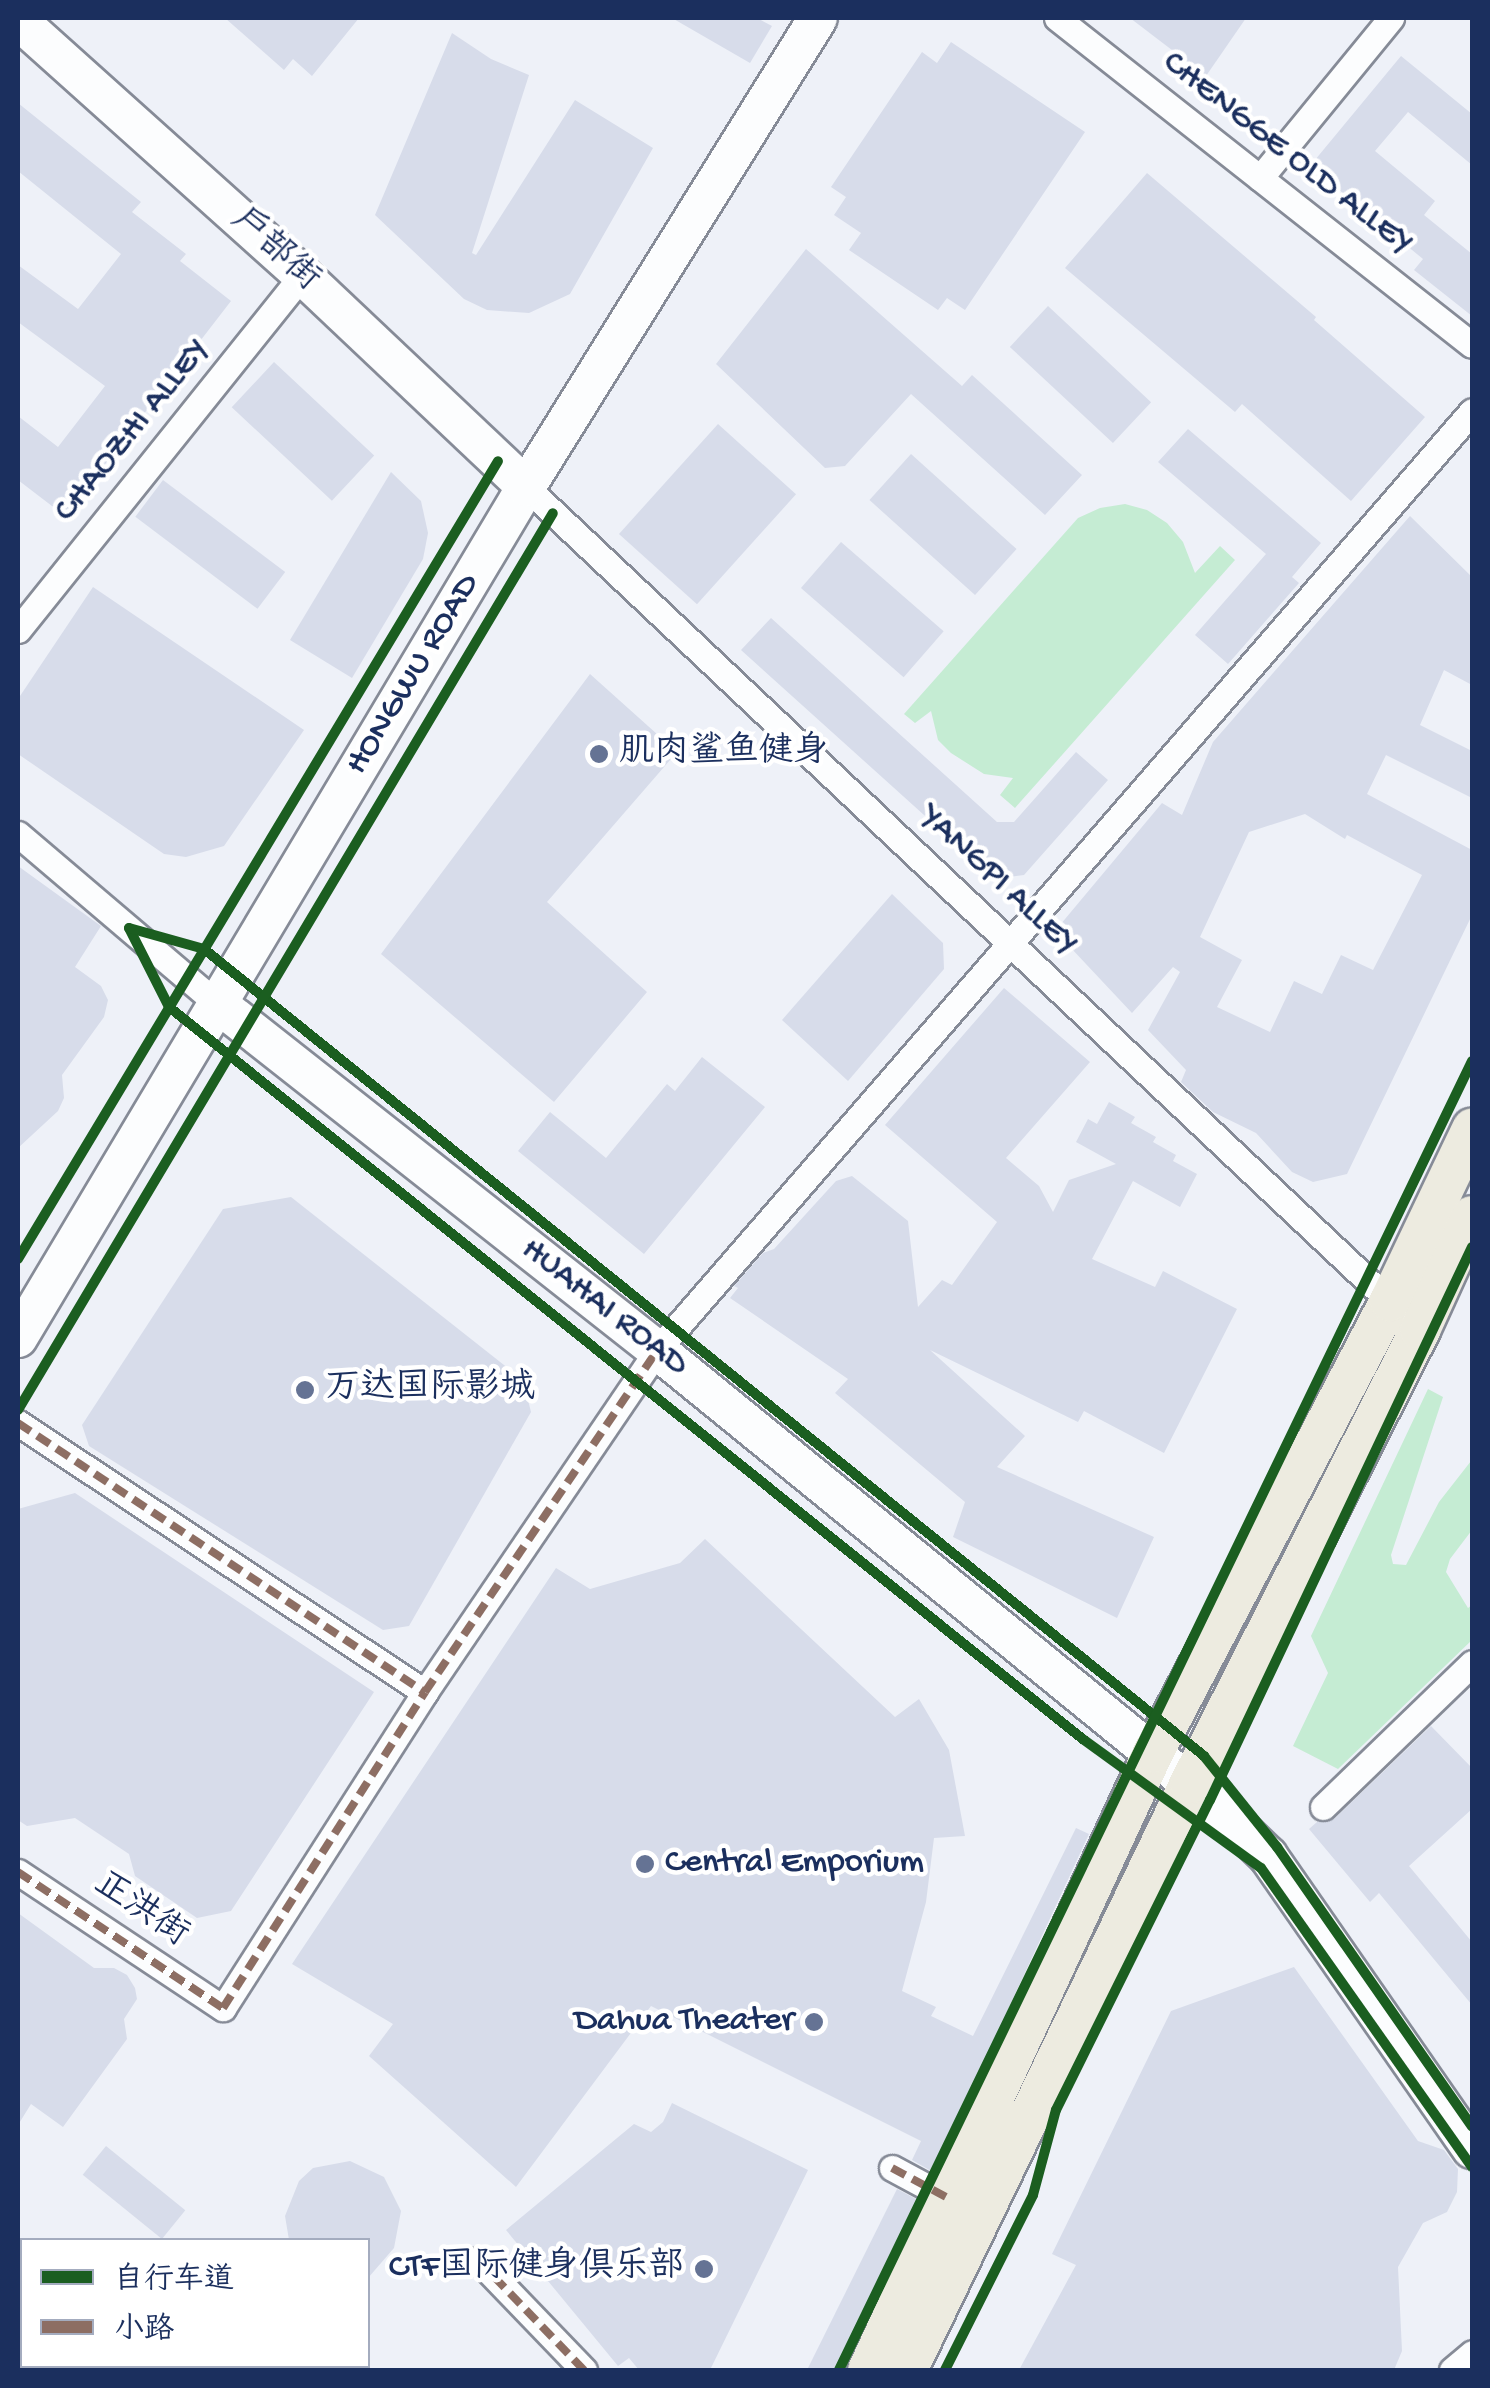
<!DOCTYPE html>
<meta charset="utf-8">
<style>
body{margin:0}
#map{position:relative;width:1490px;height:2388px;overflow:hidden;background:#eef1f8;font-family:"Gochi Hand","LXGW WenKai TC",sans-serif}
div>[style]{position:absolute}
.green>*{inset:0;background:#c5ecd3}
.building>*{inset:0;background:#d7dcea;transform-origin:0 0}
.roads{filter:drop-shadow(2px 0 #868b97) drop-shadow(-2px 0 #868b97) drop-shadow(0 2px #868b97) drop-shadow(0 -2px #868b97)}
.street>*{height:25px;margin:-12.5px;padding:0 12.5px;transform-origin:12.5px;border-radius:12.5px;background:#fcfdfe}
.secondary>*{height:38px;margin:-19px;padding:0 19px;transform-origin:19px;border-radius:19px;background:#fcfdfe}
.primary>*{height:40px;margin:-20px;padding:0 20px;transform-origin:20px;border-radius:20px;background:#edebe0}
.quiet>*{height:8px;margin-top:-4px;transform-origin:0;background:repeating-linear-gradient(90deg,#8d6e63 0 15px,transparent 0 23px)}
.cycleway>*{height:10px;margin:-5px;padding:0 5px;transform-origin:5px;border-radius:5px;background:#1b5e20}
.dots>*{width:28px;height:28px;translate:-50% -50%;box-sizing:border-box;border:5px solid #fff;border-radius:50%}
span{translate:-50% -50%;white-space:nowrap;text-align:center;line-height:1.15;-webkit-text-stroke:9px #fff;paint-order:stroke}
.street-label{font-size:35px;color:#1b2f5e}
.poi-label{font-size:35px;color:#1b2f5e}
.left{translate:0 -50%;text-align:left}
.right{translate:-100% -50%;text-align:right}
.frame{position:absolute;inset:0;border:20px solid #1b2f5e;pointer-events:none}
.legend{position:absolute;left:20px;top:2238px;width:350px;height:130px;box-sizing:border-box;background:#fff;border:2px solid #a4acbf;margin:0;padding:12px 18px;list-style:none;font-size:30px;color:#1b2f5e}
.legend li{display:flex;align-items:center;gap:20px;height:50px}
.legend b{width:50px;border:2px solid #a4acbf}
</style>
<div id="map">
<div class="green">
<i style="clip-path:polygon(1125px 504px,1147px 510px,1167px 523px,1183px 542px,1195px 573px,1220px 546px,1235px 560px,1015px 808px,1000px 795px,1013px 778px,984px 774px,951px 753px,938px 740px,931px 711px,915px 723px,904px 714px,1078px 518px,1100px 508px)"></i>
<i style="clip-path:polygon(1428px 1389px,1443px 1397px,1391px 1555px,1393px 1564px,1406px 1565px,1439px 1502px,1471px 1461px,1472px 1530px,1450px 1559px,1446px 1572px,1468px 1608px,1472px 1605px,1472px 1640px,1338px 1769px,1293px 1746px,1328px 1673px,1311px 1636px)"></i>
</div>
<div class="building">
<i style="clip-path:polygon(225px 18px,359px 18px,312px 76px,293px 59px,284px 70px)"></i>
<i style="clip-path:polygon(672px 18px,757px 18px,772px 26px,750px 63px)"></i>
<i style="clip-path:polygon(1130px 18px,1246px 18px,1206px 76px)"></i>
<i style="clip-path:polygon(452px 33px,491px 59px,529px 75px,472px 253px,476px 255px,575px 100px,653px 148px,570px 294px,529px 313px,487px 310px,464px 299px,375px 215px)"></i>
<i style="clip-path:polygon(951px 42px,1085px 132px,965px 310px,947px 298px,938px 310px,849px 250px,861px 233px,834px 215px,846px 197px,831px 187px,922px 52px,937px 63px)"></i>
<i style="clip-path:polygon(1401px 56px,1472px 114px,1472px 165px,1408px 112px,1375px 151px,1435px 201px,1424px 215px,1472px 254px,1472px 316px,1414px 270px,1423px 259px,1310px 166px)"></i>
<i style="clip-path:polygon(18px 103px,141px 202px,132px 212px,186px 254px,180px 261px,231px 301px,65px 516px,18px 480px,18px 416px,58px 447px,105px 386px,18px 322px,18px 265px,78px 309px,121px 254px,18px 171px)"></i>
<i style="clip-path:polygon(1147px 173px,1316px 317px,1314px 320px,1425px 417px,1351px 501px,1242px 404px,1235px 412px,1065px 268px)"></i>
<i style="clip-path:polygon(806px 249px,962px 386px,972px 375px,1082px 475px,1045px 515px,911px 394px,845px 466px,825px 468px,716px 364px)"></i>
<i style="left:1048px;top:306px;width:141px;height:56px;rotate:43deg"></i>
<i style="left:274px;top:362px;width:137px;height:62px;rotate:43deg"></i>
<i style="left:718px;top:424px;width:105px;height:148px;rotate:42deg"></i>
<i style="clip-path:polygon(1188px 429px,1321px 543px,1292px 577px,1299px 583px,1228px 664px,1195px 635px,1266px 554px,1158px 462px)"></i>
<i style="left:911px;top:454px;width:142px;height:62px;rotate:42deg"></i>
<i style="clip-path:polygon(391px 472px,421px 501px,428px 533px,423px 559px,352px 678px,290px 640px)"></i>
<i style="left:163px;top:480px;width:153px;height:46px;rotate:37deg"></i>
<i style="clip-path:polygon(evenodd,1410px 516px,1472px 577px,1472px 685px,1444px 670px,1420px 725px,1472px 751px,1472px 798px,1386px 755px,1367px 794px,1472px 850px,1472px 915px,1347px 1174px,1313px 1182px,1292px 1172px,1256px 1133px,1213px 1112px,1181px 1082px,1186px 1070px,1148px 1030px,1180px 972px,1173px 967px,1132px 1013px,1055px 931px,1162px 803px,1182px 815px,1213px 742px,1410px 516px,1305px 814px,1345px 839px,1347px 835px,1422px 875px,1373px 970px,1341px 955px,1322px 994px,1294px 981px,1270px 1032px,1217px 1007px,1242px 960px,1200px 937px,1249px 832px,1305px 814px)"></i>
<i style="left:841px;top:542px;width:136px;height:61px;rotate:41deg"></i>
<i style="clip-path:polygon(93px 587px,304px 730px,224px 846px,186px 857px,164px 854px,18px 754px,18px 699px)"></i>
<i style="clip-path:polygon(771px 618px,997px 822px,1014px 822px,1076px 752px,1108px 780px,1024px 875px,995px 879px,741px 650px)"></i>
<i style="clip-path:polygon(590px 674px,677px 752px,547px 902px,647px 992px,554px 1102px,381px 954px)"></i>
<i style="clip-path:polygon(18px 866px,101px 926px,75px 967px,101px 986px,108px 1000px,104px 1017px,62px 1075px,64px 1098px,58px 1111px,18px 1148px)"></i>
<i style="clip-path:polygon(892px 894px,943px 943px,944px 969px,848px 1081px,782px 1020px)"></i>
<i style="clip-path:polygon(1004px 988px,1090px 1062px,1006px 1158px,1039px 1186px,1053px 1212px,1069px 1180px,1116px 1164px,1076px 1142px,1088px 1119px,1097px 1124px,1109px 1102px,1135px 1117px,1131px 1123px,1156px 1137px,1153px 1142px,1176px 1155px,1173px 1161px,1197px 1174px,1180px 1207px,1133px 1181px,1092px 1259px,1155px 1287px,1163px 1271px,1237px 1309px,1164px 1453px,1084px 1411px,1078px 1422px,930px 1350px,1025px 1436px,997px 1467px,1154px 1537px,1117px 1618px,953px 1537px,965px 1502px,835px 1393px,848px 1379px,730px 1298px,738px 1288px,734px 1286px,763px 1253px,774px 1249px,836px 1181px,852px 1176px,908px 1221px,918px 1307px,942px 1280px,952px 1285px,997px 1222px,885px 1125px)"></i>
<i style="clip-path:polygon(702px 1057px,765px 1107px,644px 1254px,518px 1151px,550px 1112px,606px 1158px,667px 1084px,675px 1091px)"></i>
<i style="clip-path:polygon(291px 1197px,523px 1380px,531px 1412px,409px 1626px,383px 1630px,89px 1446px,82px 1425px,223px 1209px)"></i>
<i style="clip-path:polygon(75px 1493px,374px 1692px,231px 1911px,197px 1918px,135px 1876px,129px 1854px,75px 1818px,27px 1826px,18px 1820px,18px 1509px)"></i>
<i style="clip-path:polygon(705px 1539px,895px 1717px,919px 1699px,949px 1750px,965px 1836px,934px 1838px,926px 1902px,902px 1991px,936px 2007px,931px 2016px,973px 2036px,1076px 1828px,1089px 1834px,933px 2172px,912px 2160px,921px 2141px,651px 2006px,516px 2187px,369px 2056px,393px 2024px,292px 1964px,556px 1568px,590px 1589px,680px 1563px)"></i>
<i style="clip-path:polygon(1431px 1726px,1472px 1768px,1472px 1809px,1409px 1866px,1472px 1942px,1472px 2005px,1379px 1893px,1370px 1902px,1309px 1829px,1317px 1822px,1334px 1819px)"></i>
<i style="clip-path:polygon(18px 1913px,94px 1968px,114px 1968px,127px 1975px,135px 1988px,137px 1999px,124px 2019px,127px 2039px,63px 2127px,31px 2104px,18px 2125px)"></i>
<i style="clip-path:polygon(1294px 1967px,1418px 2141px,1444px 2150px,1458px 2169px,1457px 2192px,1447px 2212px,1423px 2223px,1398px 2267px,1402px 2351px,1394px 2370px,1019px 2370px,1076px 2265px,1052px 2254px,1171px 2011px)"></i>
<i style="clip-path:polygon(672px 2103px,808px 2170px,710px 2370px,639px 2370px,629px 2358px,618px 2366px,506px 2230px,634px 2124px,651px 2132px,663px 2122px)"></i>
<i style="left:106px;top:2146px;width:102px;height:37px;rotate:39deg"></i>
<i style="clip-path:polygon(350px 2161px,384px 2177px,401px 2211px,394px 2248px,368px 2278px,368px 2240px,289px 2240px,285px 2216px,299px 2181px,313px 2168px)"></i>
<i style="clip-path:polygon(897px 2189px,920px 2201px,844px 2370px,807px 2370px)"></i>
</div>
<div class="roads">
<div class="street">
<i style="left:1057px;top:18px;width:528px;rotate:38.24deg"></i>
<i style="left:1260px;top:178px;width:207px;rotate:-50.7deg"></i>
<i style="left:526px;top:487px;width:1200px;rotate:43.31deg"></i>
<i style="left:18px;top:630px;width:455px;rotate:-51.3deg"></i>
<i style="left:18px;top:834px;width:262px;rotate:40.4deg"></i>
<i style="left:18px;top:1423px;width:488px;rotate:33.5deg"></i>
<i style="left:1323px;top:1807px;width:207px;rotate:-44deg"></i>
<i style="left:18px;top:1872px;width:246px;rotate:33.6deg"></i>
<i style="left:223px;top:2008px;width:375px;rotate:-57.4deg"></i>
<i style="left:425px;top:1692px;width:413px;rotate:-55.8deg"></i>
<i style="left:657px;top:1350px;width:1243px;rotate:-49.04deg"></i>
<i style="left:892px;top:2168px;width:64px;rotate:28.2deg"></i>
<i style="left:478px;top:2260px;width:153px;rotate:46.1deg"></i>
<i style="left:281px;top:2370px;width:7px;rotate:-34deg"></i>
<i style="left:1452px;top:2370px;width:26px;rotate:-40deg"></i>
</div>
<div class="secondary">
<i style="left:18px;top:20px;width:382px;rotate:41.9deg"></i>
<i style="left:302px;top:275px;width:308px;rotate:43.4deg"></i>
<i style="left:218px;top:1004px;width:559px;rotate:38.24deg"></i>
<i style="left:657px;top:1350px;width:713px;rotate:39.14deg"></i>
<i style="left:1210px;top:1800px;width:81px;rotate:44deg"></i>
<i style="left:1268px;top:1856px;width:357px;rotate:55.2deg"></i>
<i style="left:18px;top:1338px;width:991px;rotate:-59.17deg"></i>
<i style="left:526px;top:487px;width:552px;rotate:-58.09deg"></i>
</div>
<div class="primary">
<i style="left:868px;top:2370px;width:680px;rotate:-65.21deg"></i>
<i style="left:1153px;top:1753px;width:510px;rotate:-62.33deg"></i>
<i style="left:1390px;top:1301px;width:191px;rotate:-64.5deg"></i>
<i style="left:907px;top:2370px;width:652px;rotate:-64.26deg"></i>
<i style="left:1190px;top:1783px;width:508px;rotate:-63.08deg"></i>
<i style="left:1420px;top:1330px;width:125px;rotate:-65.5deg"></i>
</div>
</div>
<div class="quiet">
<i style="left:18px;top:1423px;width:488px;rotate:33.5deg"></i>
<i style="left:18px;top:1872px;width:246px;rotate:33.6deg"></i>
<i style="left:223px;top:2008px;width:375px;rotate:-57.4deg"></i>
<i style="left:425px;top:1692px;width:413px;rotate:-55.8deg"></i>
<i style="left:892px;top:2168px;width:64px;rotate:28.2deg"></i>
<i style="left:478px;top:2260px;width:153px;rotate:46.1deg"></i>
<i style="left:281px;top:2370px;width:7px;rotate:-34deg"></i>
</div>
<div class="cycleway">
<i style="left:129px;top:928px;width:89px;rotate:63.1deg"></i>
<i style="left:169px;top:1007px;width:1172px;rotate:38.7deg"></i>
<i style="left:1084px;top:1740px;width:218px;rotate:35.9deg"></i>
<i style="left:1261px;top:1868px;width:366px;rotate:54.8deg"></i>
<i style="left:129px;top:928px;width:78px;rotate:15.6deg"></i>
<i style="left:204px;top:949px;width:1285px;rotate:38.9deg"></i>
<i style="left:1204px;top:1756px;width:117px;rotate:51.3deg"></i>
<i style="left:1277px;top:1847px;width:341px;rotate:55.1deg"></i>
<i style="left:18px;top:1259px;width:931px;rotate:-58.97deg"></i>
<i style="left:18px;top:1410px;width:1044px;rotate:-59.19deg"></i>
<i style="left:839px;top:2370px;width:1454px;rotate:-64.19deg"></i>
<i style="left:945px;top:2370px;width:196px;rotate:-63.3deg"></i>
<i style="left:1033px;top:2195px;width:88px;rotate:-74.9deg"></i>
<i style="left:1056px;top:2110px;width:346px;rotate:-63.6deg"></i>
<i style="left:1210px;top:1800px;width:612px;rotate:-64.65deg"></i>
</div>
<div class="dots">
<i style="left:599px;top:754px;background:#657394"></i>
<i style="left:305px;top:1390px;background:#657394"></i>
<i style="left:645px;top:1864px;background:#657394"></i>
<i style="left:814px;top:2022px;background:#657394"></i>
<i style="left:704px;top:2269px;background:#657394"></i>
</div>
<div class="street-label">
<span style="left:1287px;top:154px;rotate:38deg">CHENGGE OLD ALLEY</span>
<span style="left:274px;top:251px;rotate:42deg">户部街</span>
<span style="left:133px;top:431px;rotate:-51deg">CHAOZHI ALLEY</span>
<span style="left:414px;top:675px;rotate:-59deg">HONGWU ROAD</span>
<span style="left:998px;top:881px;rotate:43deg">YANGPI ALLEY</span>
<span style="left:604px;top:1308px;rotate:38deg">HUAHAI ROAD</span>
<span style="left:140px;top:1911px;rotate:34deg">正洪街</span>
</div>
<div class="poi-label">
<span class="left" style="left:619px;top:754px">肌肉鲨鱼健身</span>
<span class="left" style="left:325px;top:1390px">万达国际影城</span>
<span class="left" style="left:665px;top:1864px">Central Emporium</span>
<span class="right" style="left:794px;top:2022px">Dahua Theater</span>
<span class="right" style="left:684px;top:2269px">CTF国际健身俱乐部</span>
</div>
<div class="frame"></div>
<ul class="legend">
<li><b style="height:12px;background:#1b5e20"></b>自行车道</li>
<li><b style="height:12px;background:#8d6e63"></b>小路</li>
</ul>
</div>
